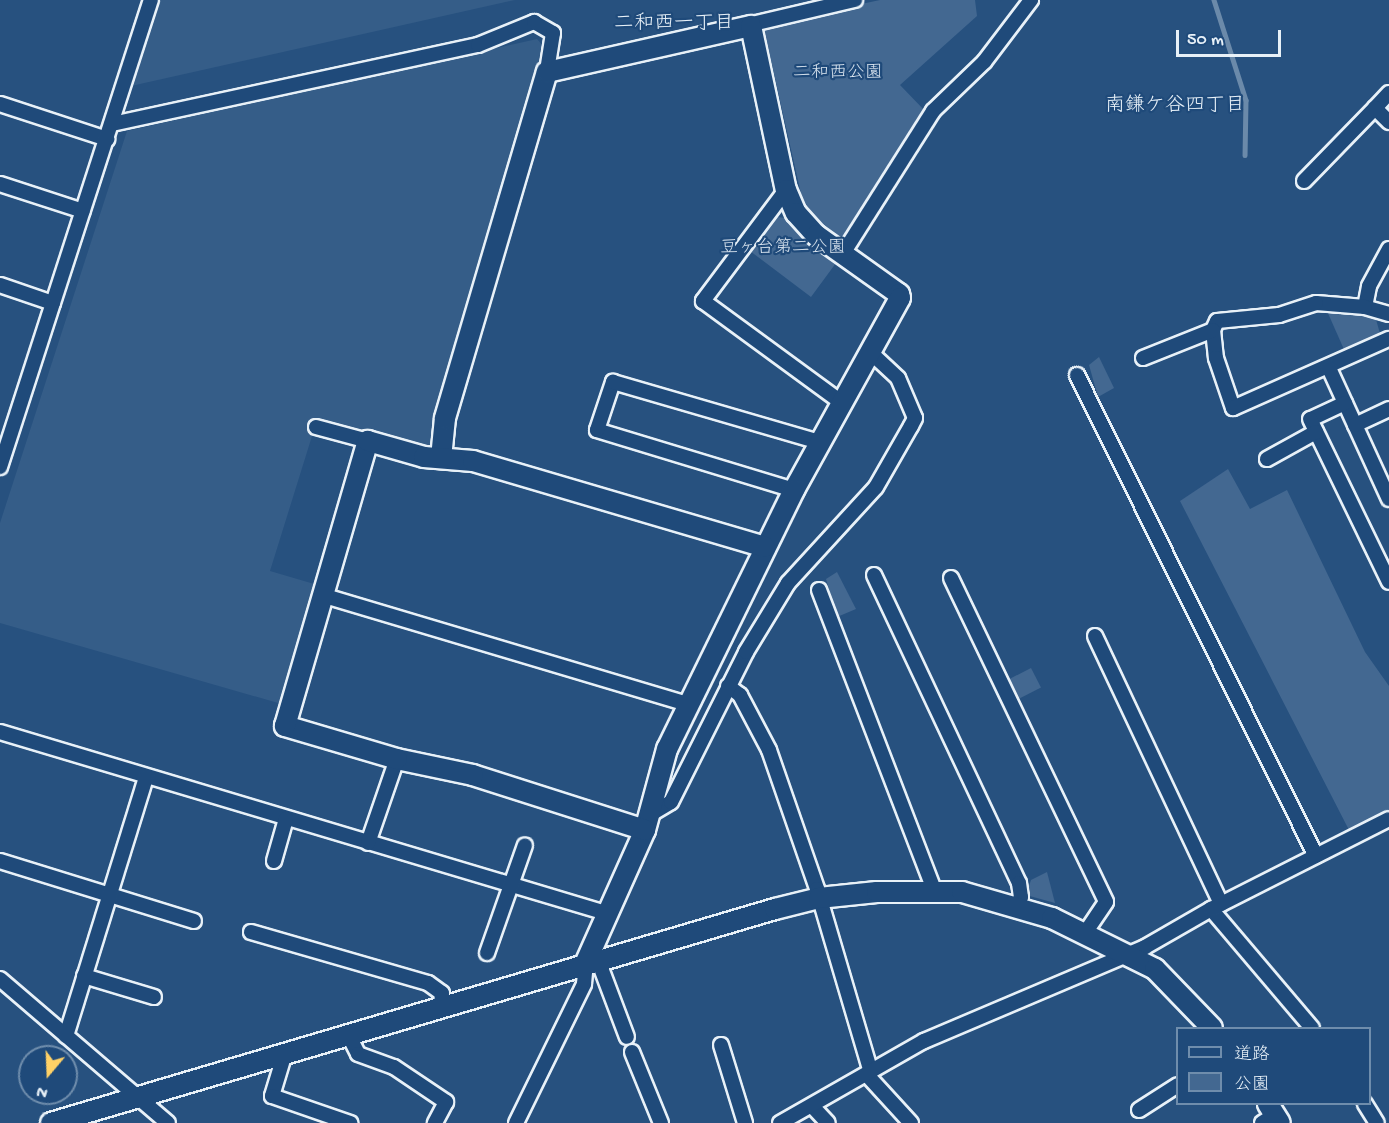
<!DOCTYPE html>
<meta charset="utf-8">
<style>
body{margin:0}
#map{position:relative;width:1389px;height:1123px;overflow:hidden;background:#27517f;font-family:"Gochi Hand","Klee One",sans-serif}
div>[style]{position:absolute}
.built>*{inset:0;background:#355d88}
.green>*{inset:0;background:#436891;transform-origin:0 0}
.stream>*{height:4.5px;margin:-2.25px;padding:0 2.25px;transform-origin:2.25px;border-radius:2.25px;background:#6b8aaa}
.roads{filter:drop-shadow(2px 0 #e8f1f8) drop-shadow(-2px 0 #e8f1f8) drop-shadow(0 2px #e8f1f8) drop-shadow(0 -2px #e8f1f8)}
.street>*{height:14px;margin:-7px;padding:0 7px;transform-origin:7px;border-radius:7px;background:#1f4a7a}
.secondary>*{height:20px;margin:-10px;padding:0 10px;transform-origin:10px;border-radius:10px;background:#1f4a7a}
span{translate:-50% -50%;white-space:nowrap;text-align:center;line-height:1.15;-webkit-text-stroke:4.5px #1f4a7a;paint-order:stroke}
.park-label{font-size:18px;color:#d8e3ee}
.neighbourhood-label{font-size:20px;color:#e8f1f8}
.legend{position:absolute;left:1176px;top:1027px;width:195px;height:78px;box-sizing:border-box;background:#1f4a7a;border:2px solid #6f8dac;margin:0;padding:8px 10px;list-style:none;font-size:18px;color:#e8f1f8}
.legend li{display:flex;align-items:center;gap:12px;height:30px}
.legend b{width:30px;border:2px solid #6f8dac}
.north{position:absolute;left:18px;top:1045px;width:60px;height:60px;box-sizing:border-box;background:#1f4a7a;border:2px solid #6f8dac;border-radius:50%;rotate:199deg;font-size:16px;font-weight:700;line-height:24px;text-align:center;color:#e8f1f8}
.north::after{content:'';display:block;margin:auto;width:21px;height:27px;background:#ffd166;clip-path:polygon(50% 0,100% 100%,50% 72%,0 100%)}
.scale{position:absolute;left:1176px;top:30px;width:105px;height:27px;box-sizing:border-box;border:3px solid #e8f1f8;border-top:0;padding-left:8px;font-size:18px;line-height:21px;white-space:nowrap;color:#e8f1f8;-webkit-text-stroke:4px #1f4a7a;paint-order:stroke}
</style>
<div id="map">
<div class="built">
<i style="clip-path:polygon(158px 0,515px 0,131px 86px)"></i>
<i style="clip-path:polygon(537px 39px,545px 48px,437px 419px,433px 445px,428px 450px,317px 420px,270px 571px,321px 586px,285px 705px,0 623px,0 523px,127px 131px)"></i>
</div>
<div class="green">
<i style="clip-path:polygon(880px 0,975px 0,977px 16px,900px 85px,927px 113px,843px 242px,810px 217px,804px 207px,763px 25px)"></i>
<i style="clip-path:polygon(775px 217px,788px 218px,805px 239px,836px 263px,811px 297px,750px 251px)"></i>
<i style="clip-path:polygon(1327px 311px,1375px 316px,1381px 337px,1346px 354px)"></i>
<i style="clip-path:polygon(1099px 357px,1114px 388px,1098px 397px,1089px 365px)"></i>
<i style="clip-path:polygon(1228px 469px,1250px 509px,1287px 490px,1365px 652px,1389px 686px,1389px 809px,1349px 830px,1180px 501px)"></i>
<i style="clip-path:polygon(837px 572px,856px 609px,837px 617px,826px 579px)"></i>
<i style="left:1031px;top:668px;width:22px;height:28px;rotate:63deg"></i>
<i style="clip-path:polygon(1047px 872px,1055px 903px,1026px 895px,1031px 880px)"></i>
</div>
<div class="stream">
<i style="left:1214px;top:0;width:105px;rotate:72.3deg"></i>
<i style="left:1246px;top:100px;width:55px;rotate:91deg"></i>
</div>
<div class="roads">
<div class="street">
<i style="left:748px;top:25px;width:110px;rotate:-13.2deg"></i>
<i style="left:1389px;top:93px;width:21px;rotate:133deg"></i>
<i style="left:1375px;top:108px;width:20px;rotate:45deg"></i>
<i style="left:0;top:104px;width:113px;rotate:18.1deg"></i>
<i style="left:112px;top:124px;width:374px;rotate:-12.2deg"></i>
<i style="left:478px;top:45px;width:61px;rotate:-22.3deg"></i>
<i style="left:534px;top:22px;width:22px;rotate:30deg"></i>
<i style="left:553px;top:33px;width:39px;rotate:99deg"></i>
<i style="left:1304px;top:181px;width:102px;rotate:-45.8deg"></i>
<i style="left:0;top:184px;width:87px;rotate:18deg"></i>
<i style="left:786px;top:190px;width:139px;rotate:126.8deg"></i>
<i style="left:703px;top:301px;width:171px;rotate:36.2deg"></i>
<i style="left:842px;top:255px;width:170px;rotate:-57.7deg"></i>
<i style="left:933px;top:111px;width:71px;rotate:-43.9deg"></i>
<i style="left:984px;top:62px;width:78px;rotate:-52.8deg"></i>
<i style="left:0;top:285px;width:56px;rotate:18.8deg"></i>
<i style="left:1365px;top:307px;width:21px;rotate:-79deg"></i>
<i style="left:1369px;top:286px;width:42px;rotate:-61.6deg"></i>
<i style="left:1389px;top:314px;width:25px;rotate:-164deg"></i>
<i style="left:1365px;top:307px;width:49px;rotate:-175.3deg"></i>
<i style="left:1316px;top:303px;width:39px;rotate:162deg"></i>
<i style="left:1279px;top:315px;width:62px;rotate:174.5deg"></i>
<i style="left:1217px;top:321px;width:10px;rotate:114deg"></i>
<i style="left:1213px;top:330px;width:28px;rotate:84deg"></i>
<i style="left:1216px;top:358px;width:53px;rotate:71.2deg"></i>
<i style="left:1233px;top:408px;width:171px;rotate:-23.9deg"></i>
<i style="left:1143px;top:358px;width:75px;rotate:-21.8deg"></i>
<i style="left:1329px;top:368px;width:144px;rotate:65.4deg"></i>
<i style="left:1077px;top:375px;width:537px;rotate:63.58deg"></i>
<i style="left:1345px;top:403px;width:38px;rotate:155deg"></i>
<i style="left:1310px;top:419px;width:181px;rotate:64.1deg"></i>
<i style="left:1355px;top:425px;width:38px;rotate:-25deg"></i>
<i style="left:316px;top:427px;width:54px;rotate:15.1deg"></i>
<i style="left:1267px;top:459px;width:56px;rotate:-28.9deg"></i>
<i style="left:0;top:467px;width:491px;rotate:-72.1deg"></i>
<i style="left:794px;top:490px;width:206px;rotate:-163.1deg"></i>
<i style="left:597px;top:430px;width:51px;rotate:-71.6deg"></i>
<i style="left:613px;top:382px;width:215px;rotate:16.2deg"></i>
<i style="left:874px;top:575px;width:340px;rotate:64.8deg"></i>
<i style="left:1019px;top:883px;width:14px;rotate:82deg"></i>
<i style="left:1021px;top:897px;width:11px;rotate:112deg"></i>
<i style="left:951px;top:578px;width:359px;rotate:64.4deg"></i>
<i style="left:1106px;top:902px;width:36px;rotate:124deg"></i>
<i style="left:819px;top:590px;width:321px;rotate:69deg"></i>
<i style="left:325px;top:596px;width:379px;rotate:16.6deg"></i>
<i style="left:1095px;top:636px;width:296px;rotate:64.8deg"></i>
<i style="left:728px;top:686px;width:15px;rotate:37deg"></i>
<i style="left:740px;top:695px;width:62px;rotate:62.2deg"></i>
<i style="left:769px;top:750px;width:147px;rotate:70.9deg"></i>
<i style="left:817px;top:889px;width:191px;rotate:73.6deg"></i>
<i style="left:0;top:732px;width:632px;rotate:16.63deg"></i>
<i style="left:651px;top:814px;width:23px;rotate:-31deg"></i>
<i style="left:671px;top:802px;width:168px;rotate:-63.4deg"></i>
<i style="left:746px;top:652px;width:81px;rotate:-58.7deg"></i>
<i style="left:788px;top:583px;width:130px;rotate:-47.5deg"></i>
<i style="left:876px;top:487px;width:70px;rotate:-60.2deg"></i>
<i style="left:911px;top:426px;width:9px;rotate:-63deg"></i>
<i style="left:915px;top:418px;width:43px;rotate:-113deg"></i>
<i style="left:898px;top:378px;width:38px;rotate:-137deg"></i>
<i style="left:368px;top:843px;width:89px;rotate:-71deg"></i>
<i style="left:0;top:861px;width:203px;rotate:17.2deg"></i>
<i style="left:274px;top:861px;width:44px;rotate:-74.1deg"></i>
<i style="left:1211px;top:909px;width:156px;rotate:49.7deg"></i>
<i style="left:251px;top:932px;width:184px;rotate:16.1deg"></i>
<i style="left:428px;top:983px;width:17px;rotate:36deg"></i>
<i style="left:442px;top:993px;width:13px;rotate:94deg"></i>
<i style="left:487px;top:953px;width:114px;rotate:-70.6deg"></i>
<i style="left:598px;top:960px;width:82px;rotate:69.4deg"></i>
<i style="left:84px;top:976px;width:73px;rotate:16.7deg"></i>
<i style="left:0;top:979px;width:221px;rotate:40.6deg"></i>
<i style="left:348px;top:1034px;width:22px;rotate:63deg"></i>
<i style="left:358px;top:1054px;width:38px;rotate:20deg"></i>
<i style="left:394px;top:1067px;width:63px;rotate:33.9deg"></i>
<i style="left:446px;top:1102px;width:24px;rotate:118deg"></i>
<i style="left:66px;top:1036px;width:271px;rotate:-72.8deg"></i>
<i style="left:721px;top:1045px;width:82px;rotate:72.9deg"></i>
<i style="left:632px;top:1052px;width:77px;rotate:67.8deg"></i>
<i style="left:285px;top:1053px;width:45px;rotate:106.8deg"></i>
<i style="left:272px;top:1096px;width:83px;rotate:19.1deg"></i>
<i style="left:867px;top:1075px;width:65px;rotate:47.5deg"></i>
<i style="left:1365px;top:1104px;width:22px;rotate:58deg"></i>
<i style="left:812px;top:1106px;width:23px;rotate:47deg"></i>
<i style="left:1139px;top:1110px;width:46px;rotate:-32.7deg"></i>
<i style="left:516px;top:1123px;width:155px;rotate:-63.9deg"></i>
<i style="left:584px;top:984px;width:22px;rotate:-85deg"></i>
<i style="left:780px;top:1123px;width:166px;rotate:-29.7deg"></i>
<i style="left:924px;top:1041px;width:240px;rotate:-23deg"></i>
<i style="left:1145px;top:947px;width:76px;rotate:-29.9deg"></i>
<i style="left:1211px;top:909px;width:199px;rotate:-26.8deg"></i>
<i style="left:1262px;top:1123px;width:15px;rotate:-32deg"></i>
</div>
<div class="secondary">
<i style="left:441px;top:458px;width:40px;rotate:-84.3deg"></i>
<i style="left:445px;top:418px;width:361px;rotate:-73.6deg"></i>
<i style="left:547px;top:72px;width:209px;rotate:-12.7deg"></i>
<i style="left:751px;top:26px;width:168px;rotate:78deg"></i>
<i style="left:786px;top:190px;width:25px;rotate:67deg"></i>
<i style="left:796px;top:213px;width:30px;rotate:48deg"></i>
<i style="left:816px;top:235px;width:102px;rotate:35.4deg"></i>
<i style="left:899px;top:294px;width:4px;rotate:76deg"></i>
<i style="left:900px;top:298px;width:219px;rotate:118.9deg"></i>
<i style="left:794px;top:490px;width:288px;rotate:116.1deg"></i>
<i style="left:667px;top:749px;width:84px;rotate:105.2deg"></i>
<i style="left:645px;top:830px;width:145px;rotate:114.1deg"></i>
<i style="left:645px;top:830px;width:181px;rotate:-162.3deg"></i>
<i style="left:473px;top:775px;width:78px;rotate:-168.1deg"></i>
<i style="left:397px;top:759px;width:117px;rotate:-163.6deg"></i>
<i style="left:285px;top:726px;width:297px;rotate:-73.8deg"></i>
<i style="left:368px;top:441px;width:58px;rotate:15.9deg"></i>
<i style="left:424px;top:457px;width:49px;rotate:4.7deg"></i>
<i style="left:473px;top:461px;width:304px;rotate:16.4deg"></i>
<i style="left:1268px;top:1104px;width:22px;rotate:58deg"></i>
<i style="left:51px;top:1123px;width:755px;rotate:-16.47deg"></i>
<i style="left:775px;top:909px;width:45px;rotate:-14deg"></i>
<i style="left:819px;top:898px;width:58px;rotate:-5.9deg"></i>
<i style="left:877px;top:892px;width:85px"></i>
<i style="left:962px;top:892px;width:94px;rotate:16.1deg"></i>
<i style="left:1052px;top:918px;width:115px;rotate:26.3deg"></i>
<i style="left:1155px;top:969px;width:82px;rotate:46deg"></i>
</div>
</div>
<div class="park-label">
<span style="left:838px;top:74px">二和西公園</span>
<span style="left:783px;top:249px">豆ヶ台第二公園</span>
</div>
<div class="neighbourhood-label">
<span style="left:674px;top:24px">二和西一丁目</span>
<span style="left:1175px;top:106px">南鎌ケ谷四丁目</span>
</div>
<ul class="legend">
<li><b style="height:8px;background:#1f4a7a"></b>道路</li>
<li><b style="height:16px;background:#436891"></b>公園</li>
</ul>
<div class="north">N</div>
<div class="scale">50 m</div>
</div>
